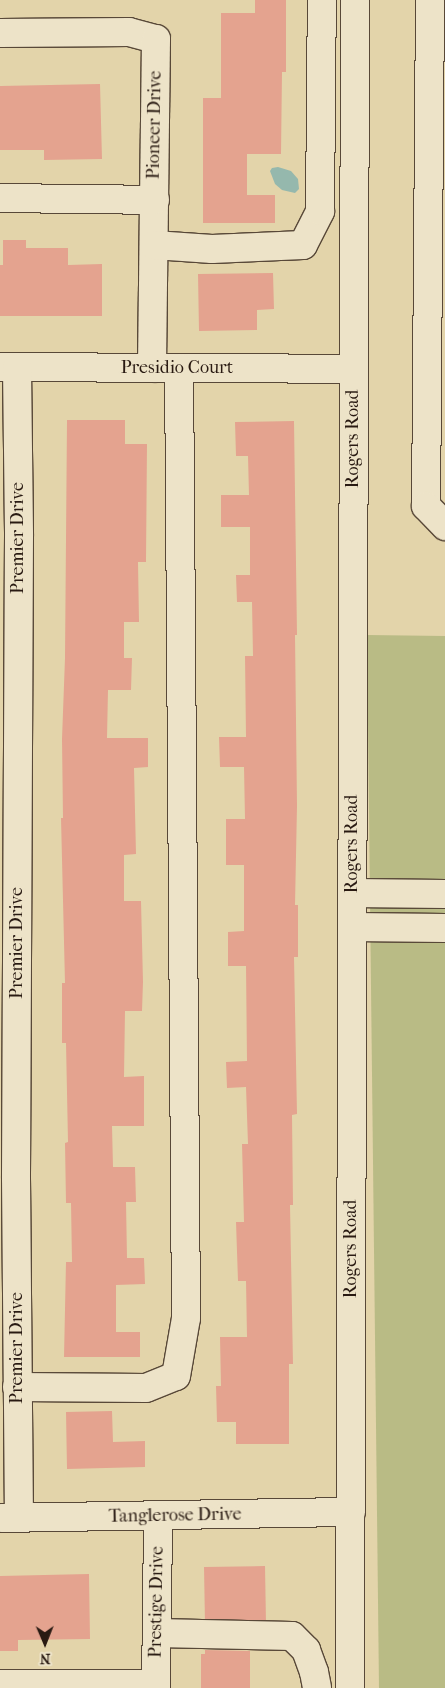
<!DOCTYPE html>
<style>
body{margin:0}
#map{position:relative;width:445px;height:1688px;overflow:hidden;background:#e3d4aa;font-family:"IM FELL French Canon",serif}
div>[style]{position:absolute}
.green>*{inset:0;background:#b9bb85}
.water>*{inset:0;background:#95b8ad}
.building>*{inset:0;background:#e4a38f;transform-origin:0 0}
.roads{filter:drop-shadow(1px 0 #584838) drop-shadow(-1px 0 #584838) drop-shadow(0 1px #584838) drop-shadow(0 -1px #584838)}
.minor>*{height:28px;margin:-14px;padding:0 14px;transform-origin:14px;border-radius:14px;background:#ede3c8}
span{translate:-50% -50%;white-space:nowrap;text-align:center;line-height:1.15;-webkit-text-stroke:5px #ede3c8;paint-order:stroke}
.street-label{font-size:18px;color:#291a12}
.north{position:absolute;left:20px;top:1618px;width:50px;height:50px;-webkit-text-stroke:4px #ede3c8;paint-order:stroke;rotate:179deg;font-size:14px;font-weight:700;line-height:20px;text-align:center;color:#291a12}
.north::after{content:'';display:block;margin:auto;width:18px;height:22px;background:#291a12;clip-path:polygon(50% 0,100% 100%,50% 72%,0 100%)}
</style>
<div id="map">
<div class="green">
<i style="clip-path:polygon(367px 635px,445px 636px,445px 1688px,379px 1688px)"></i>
</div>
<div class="water">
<i style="clip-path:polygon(278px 167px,291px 171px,298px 179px,299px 189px,295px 193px,282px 190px,275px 184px,270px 171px,272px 168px)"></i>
</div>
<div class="building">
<i style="clip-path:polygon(255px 0,286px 0,286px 72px,282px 72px,281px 154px,247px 154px,247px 195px,275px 195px,275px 223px,203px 223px,203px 98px,221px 98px,221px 13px,255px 13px)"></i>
<i style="clip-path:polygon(100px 84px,102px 159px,44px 160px,44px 150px,0 150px,0 86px)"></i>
<i style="clip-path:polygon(3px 240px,26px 240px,26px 248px,68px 248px,68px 265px,102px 264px,102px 316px,0 316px,0 265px,3px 265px)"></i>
<i style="clip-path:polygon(273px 273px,274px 309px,257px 310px,257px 330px,199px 331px,198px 274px)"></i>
<i style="clip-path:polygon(67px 420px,125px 420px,125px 444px,147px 444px,146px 562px,138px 562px,139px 622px,124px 622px,124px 658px,132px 658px,131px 690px,108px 690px,107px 738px,148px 738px,148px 767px,134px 768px,136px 854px,124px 855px,124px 901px,141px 901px,143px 982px,142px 1011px,125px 1011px,124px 1077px,144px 1076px,144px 1126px,112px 1126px,113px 1167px,135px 1167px,136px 1202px,126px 1202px,127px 1258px,144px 1258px,145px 1284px,116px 1285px,116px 1332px,140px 1332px,140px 1357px,64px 1357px,66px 1262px,72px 1262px,71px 1203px,66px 1203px,65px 1143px,68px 1142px,66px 1043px,62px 1043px,62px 983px,65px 983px,61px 818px,63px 818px,62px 739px,65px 658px)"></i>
<i style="clip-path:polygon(294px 421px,297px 635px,295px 635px,297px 806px,295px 905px,298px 905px,298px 957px,294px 957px,297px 1114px,292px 1115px,293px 1205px,290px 1205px,293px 1364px,289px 1364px,289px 1444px,236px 1444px,236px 1422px,217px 1422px,216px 1386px,221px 1386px,220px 1337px,247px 1337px,246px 1281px,238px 1281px,236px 1222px,244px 1222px,242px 1144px,248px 1144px,246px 1087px,227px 1088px,226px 1062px,247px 1061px,246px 966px,228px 966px,228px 932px,244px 931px,244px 865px,226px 865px,226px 819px,245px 819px,244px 767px,220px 767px,219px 737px,246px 737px,245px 656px,253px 656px,252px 602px,237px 602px,236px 575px,250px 575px,250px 527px,221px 527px,221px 495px,249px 495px,248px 456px,236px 456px,235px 422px)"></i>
<i style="clip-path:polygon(112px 1411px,113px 1442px,145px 1441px,145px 1467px,67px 1469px,66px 1412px)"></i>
<i style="left:265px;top:1566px;width:54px;height:61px;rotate:89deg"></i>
<i style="clip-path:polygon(89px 1574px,90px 1639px,18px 1640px,18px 1651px,0 1651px,0 1576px)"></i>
<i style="clip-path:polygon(205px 1650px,250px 1651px,250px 1688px,201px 1688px,201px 1654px,205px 1654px)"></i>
</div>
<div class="roads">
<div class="minor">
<i style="left:430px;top:0;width:506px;rotate:90.45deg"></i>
<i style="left:426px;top:506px;width:28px;rotate:46deg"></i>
<i style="left:0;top:33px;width:129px;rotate:-0.4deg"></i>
<i style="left:129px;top:32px;width:28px;rotate:15deg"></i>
<i style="left:156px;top:39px;width:329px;rotate:90.7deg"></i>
<i style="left:0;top:198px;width:155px;rotate:0.7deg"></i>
<i style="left:154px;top:245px;width:58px;rotate:3.9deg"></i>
<i style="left:212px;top:249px;width:91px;rotate:-2.5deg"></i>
<i style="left:303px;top:245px;width:38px;rotate:-63deg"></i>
<i style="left:320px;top:211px;width:211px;rotate:-89.5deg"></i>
<i style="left:0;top:367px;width:354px;rotate:0.3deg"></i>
<i style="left:17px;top:368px;width:168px;rotate:89.3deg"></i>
<i style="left:19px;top:536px;width:642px;rotate:90.27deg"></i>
<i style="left:16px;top:1178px;width:340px;rotate:89.5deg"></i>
<i style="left:352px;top:893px;width:93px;rotate:0.6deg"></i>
<i style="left:352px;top:927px;width:93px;rotate:0.6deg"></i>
<i style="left:17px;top:1387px;width:129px;rotate:0.4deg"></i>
<i style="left:146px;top:1388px;width:32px;rotate:-22deg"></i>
<i style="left:176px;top:1376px;width:59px;rotate:-80.2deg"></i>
<i style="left:186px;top:1318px;width:950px;rotate:-90.42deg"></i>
<i style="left:1px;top:1518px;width:350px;rotate:-1deg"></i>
<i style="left:157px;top:1633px;width:135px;rotate:1.3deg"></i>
<i style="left:292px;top:1636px;width:20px;rotate:45deg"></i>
<i style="left:306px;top:1650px;width:23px;rotate:70deg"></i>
<i style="left:314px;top:1672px;width:16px;rotate:79deg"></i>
<i style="left:0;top:1684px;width:156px"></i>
<i style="left:156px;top:1688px;width:172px;rotate:-89.3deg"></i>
<i style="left:350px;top:1688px;width:1688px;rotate:-89.83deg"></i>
</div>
</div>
<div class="street-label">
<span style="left:155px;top:125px;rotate:-89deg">Pioneer Drive</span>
<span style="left:177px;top:368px">Presidio Court</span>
<span style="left:353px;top:439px;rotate:-90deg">Rogers Road</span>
<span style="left:18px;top:538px;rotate:-90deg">Premier Drive</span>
<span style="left:352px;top:844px;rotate:-90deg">Rogers Road</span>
<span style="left:17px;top:943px;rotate:-90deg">Premier Drive</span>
<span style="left:351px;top:1249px;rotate:-90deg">Rogers Road</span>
<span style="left:17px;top:1348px;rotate:-90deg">Premier Drive</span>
<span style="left:175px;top:1516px;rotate:-1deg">Tanglerose Drive</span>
<span style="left:157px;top:1602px;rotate:-89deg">Prestige Drive</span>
</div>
<div class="north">N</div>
</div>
